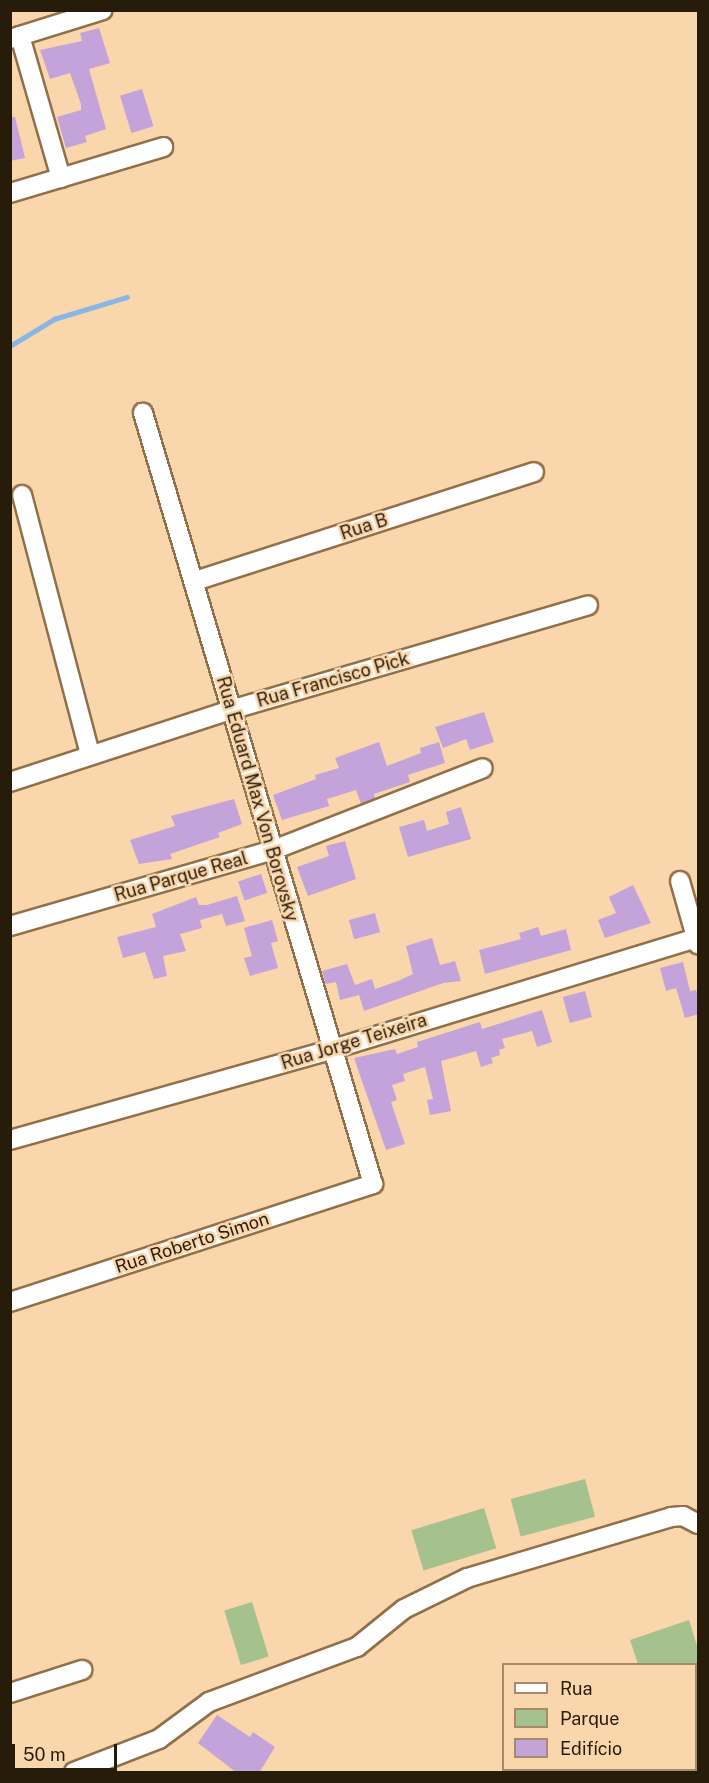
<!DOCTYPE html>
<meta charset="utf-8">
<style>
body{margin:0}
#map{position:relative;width:709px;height:1783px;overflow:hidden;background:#fad6ac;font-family:"Public Sans",sans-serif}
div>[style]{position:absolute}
.green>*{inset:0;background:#a5c18e;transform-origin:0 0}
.stream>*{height:4.5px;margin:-2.25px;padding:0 2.25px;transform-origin:2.25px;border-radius:2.25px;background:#8ab6e5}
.building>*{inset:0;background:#c3a3d9;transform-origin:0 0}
.roads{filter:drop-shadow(2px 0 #907049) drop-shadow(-2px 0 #907049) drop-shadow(0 2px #907049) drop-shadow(0 -2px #907049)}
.minor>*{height:18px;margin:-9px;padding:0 9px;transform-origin:9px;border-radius:9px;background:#fff}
span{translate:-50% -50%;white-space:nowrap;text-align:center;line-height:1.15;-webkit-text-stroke:5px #fad6ac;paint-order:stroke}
.street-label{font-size:18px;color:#271b0a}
.frame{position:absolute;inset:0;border:12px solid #271b0a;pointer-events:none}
.legend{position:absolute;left:502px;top:1663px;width:195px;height:108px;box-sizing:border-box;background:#fad6ac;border:2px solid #a68b6b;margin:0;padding:8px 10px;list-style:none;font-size:18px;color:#271b0a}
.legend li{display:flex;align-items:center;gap:12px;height:30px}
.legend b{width:30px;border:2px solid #a68b6b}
.scale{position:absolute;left:12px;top:1744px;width:105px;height:27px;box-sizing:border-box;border:3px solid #271b0a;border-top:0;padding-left:8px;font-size:18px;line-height:21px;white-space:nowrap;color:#271b0a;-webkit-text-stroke:4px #fad6ac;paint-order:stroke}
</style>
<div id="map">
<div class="green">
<i style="left:585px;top:1479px;width:39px;height:77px;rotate:75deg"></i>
<i style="left:484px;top:1508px;width:42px;height:76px;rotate:73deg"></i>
<i style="left:252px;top:1602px;width:57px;height:29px;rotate:73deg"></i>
<i style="clip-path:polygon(689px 1620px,698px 1649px,696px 1739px,696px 1664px,638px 1664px,630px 1640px)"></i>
</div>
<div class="stream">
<i style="left:10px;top:346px;width:52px;rotate:-31.5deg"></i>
<i style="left:54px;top:319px;width:76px;rotate:-16.8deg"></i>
</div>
<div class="building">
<i style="clip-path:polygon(99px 28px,110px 63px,89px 69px,106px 129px,85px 136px,87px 142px,66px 148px,57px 117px,81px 110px,81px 104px,70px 73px,50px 79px,40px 50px,82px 41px,80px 33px)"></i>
<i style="left:142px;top:89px;width:39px;height:23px;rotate:73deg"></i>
<i style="clip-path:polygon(10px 117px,15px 117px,25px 158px,10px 161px)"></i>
<i style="clip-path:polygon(484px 712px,494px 742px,470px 750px,466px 739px,443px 748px,435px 727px)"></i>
<i style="clip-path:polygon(379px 742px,387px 766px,421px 753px,420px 748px,439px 742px,445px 763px,408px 775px,410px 782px,374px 794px,375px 798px,361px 804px,356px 790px,327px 799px,329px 806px,282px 820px,273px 795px,316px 779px,315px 775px,339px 768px,335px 758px)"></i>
<i style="clip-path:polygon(234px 799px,242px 824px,218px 833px,220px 837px,170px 854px,172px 859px,139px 864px,130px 840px,175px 826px,171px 816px)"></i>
<i style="clip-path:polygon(461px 807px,471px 839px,408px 857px,399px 827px,424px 820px,427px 831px,449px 824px,446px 812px)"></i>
<i style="clip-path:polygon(345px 841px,356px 879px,308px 896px,297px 867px,329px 856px,326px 846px)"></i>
<i style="left:261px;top:874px;width:20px;height:24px;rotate:72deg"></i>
<i style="clip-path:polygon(633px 885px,651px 923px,605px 938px,598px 920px,616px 913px,609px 897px)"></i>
<i style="clip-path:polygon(237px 896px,245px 921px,226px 926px,222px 914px,200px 920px,202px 928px,180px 934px,186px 951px,163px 956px,167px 976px,154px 979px,145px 952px,123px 958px,117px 937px,156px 927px,152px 914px,196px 897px,199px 905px,207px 905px)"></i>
<i style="left:375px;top:913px;width:20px;height:27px;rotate:75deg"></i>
<i style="clip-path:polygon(272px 920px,278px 941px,271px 943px,278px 968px,250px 976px,244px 958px,252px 956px,244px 928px)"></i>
<i style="clip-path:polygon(538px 927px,541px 936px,566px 929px,571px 950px,485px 974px,479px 950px,521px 939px,519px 933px)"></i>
<i style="clip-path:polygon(432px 938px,440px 965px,455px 961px,461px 981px,443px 983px,364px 1011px,359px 995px,340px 1000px,336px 982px,326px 984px,322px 971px,347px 964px,355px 985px,372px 979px,375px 989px,398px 981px,413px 974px,406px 946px)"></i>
<i style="clip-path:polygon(683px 962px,690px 991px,696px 990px,699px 998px,699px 1014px,685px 1018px,676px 988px,666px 991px,660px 968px)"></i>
<i style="left:585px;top:991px;width:27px;height:23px;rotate:75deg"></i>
<i style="clip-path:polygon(542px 1010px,552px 1042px,537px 1047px,532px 1031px,502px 1039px,505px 1048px,499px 1050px,500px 1055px,491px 1058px,493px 1063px,481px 1067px,476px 1051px,441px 1061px,451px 1111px,430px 1115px,427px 1100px,433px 1099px,425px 1067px,403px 1074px,405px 1081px,392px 1085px,397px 1100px,391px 1102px,405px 1144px,386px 1150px,354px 1058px,395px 1049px,397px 1054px,418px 1047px,417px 1042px,480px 1022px,482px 1029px)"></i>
<i style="clip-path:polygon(217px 1715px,250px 1737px,253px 1732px,275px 1747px,259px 1773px,237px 1773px,198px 1743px)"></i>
</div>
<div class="roads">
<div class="minor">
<i style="left:20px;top:36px;width:148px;rotate:73.9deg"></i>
<i style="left:10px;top:39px;width:97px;rotate:-17.3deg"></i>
<i style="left:10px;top:193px;width:160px;rotate:-16.7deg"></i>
<i style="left:22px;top:495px;width:269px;rotate:75.3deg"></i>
<i style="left:195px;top:581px;width:356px;rotate:-17.8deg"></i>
<i style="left:10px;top:782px;width:231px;rotate:-18.1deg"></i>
<i style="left:230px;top:710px;width:373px;rotate:-16.3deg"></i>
<i style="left:680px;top:881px;width:66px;rotate:74.1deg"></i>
<i style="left:10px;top:926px;width:274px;rotate:-16.1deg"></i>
<i style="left:273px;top:850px;width:225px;rotate:-21.3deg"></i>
<i style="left:10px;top:1140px;width:332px;rotate:-15.7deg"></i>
<i style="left:330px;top:1050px;width:384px;rotate:-17deg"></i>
<i style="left:10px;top:1302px;width:382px;rotate:-18deg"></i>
<i style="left:373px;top:1184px;width:805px;rotate:-106.61deg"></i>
<i style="left:10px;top:1693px;width:76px;rotate:-17.7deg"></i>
<i style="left:74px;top:1772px;width:91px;rotate:-21.2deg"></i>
<i style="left:159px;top:1739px;width:62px;rotate:-36.5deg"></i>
<i style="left:209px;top:1702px;width:158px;rotate:-20.4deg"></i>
<i style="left:357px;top:1647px;width:60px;rotate:-39deg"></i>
<i style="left:404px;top:1609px;width:70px;rotate:-26.2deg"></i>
<i style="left:467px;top:1578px;width:213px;rotate:-16.6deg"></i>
<i style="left:671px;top:1517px;width:12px;rotate:-5deg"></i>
<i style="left:683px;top:1516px;width:17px;rotate:28deg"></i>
</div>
</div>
<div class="street-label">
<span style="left:364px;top:527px;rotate:-18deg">Rua B</span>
<span style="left:333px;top:680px;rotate:-16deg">Rua Francisco Pick</span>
<span style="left:257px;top:799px;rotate:74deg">Rua Eduard Max Von Borovsky</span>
<span style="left:181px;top:877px;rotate:-16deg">Rua Parque Real</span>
<span style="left:354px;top:1042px;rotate:-17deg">Rua Jorge Teixeira</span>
<span style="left:192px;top:1243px;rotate:-18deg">Rua Roberto Simon</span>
</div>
<div class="frame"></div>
<ul class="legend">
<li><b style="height:8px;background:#fff"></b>Rua</li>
<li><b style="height:16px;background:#a5c18e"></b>Parque</li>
<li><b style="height:16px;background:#c3a3d9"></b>Edifício</li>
</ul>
<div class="scale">50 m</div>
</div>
